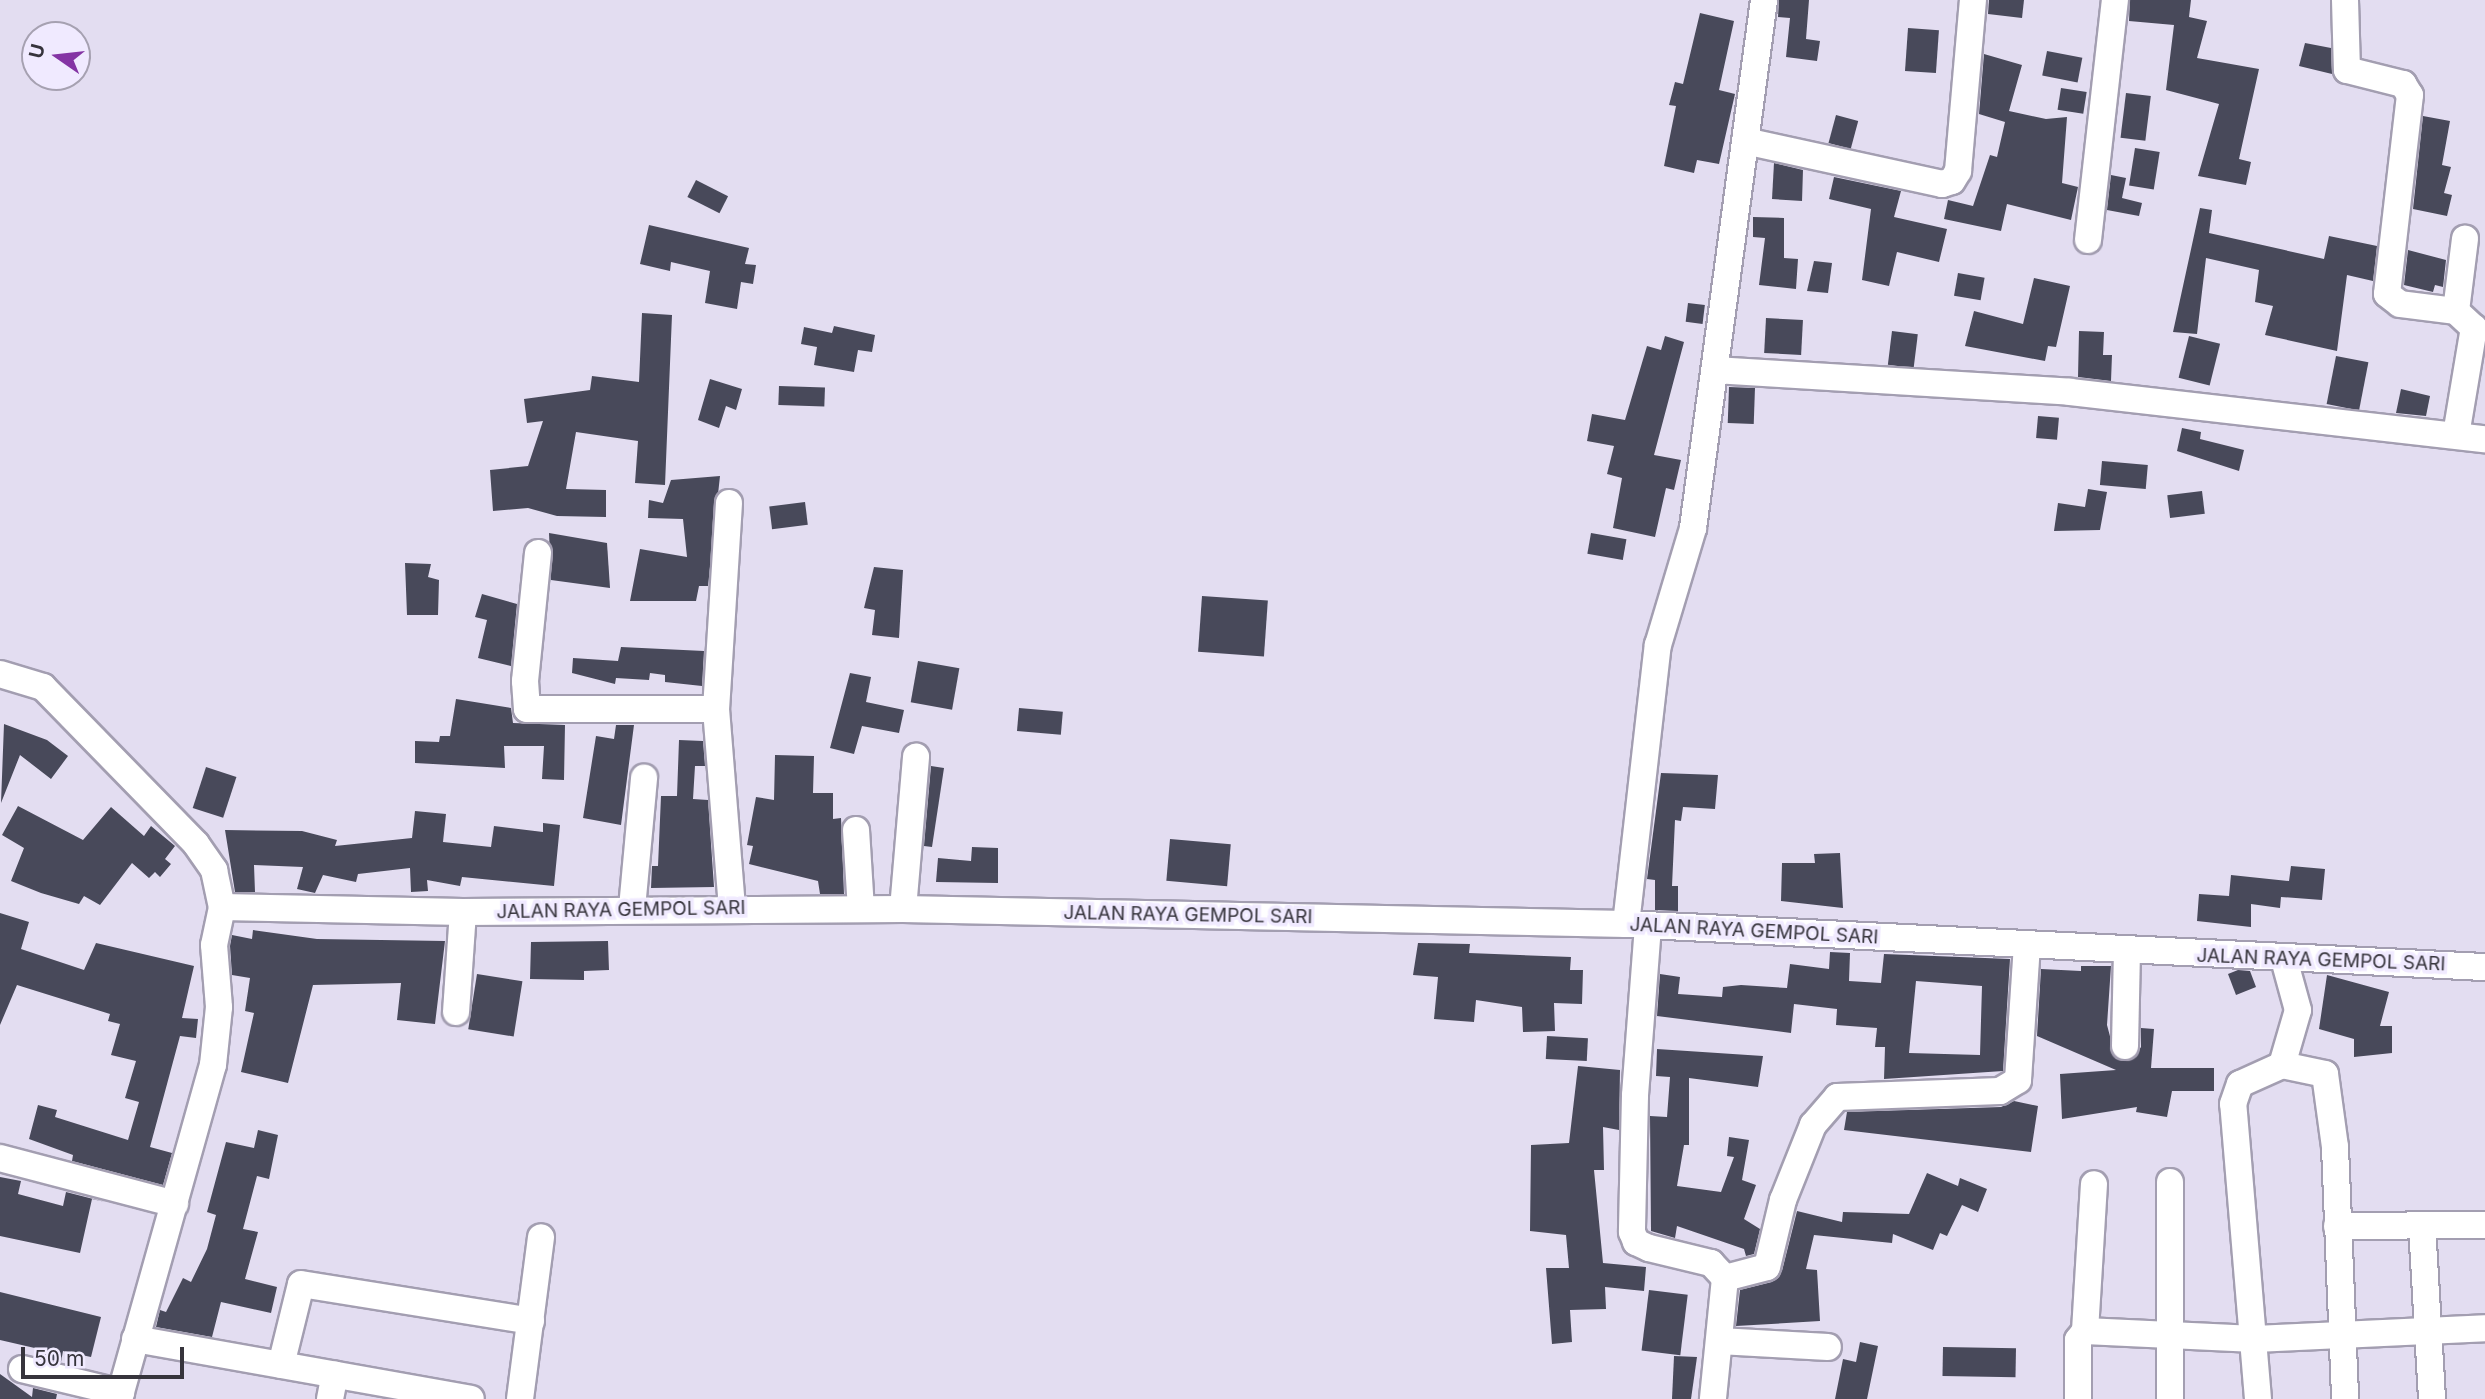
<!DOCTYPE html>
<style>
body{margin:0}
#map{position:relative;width:2485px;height:1399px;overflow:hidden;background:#e3ddf1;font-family:Inter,sans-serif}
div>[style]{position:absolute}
.building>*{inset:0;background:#48495a;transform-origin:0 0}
.roads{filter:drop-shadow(2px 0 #a39eb1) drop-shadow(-2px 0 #a39eb1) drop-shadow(0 2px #a39eb1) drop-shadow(0 -2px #a39eb1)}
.minor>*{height:26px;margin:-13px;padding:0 13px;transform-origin:13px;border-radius:13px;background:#fff}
span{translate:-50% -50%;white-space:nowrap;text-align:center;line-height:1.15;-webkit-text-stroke:7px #f0eaff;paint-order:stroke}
.street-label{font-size:19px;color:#36343c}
.north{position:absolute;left:21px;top:21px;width:70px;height:70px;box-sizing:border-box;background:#f0eaff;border:2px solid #a6a1b1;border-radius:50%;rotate:284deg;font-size:19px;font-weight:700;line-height:28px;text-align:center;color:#36343c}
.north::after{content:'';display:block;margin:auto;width:24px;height:32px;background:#8434a4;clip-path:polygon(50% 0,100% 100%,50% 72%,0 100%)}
.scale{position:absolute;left:21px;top:1347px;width:163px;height:32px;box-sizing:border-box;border:4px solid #36343c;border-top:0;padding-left:9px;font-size:21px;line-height:24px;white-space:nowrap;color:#36343c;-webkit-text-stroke:5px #f0eaff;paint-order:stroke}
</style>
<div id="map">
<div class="building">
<i style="clip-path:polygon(1779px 0,1809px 0,1806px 39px,1820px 41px,1817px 61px,1786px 57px,1790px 18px,1778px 17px)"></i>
<i style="clip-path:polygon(1989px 0,2024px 0,2022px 18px,1988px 14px)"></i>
<i style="clip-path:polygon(2130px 0,2191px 0,2189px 17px,2207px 21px,2197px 58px,2259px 69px,2239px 159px,2251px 162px,2246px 185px,2198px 176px,2219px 104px,2166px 90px,2174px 25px,2129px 21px)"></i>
<i style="clip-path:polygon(1700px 13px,1734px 21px,1719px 90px,1735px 94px,1719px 164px,1697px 160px,1694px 173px,1664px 166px,1676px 106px,1669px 105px,1675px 82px,1683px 84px)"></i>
<i style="left:1908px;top:28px;width:31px;height:43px;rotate:4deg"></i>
<i style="clip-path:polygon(2305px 43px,2331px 48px,2332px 74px,2299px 66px)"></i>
<i style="left:2047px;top:51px;width:36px;height:25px;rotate:11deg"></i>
<i style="clip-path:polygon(1984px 54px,2022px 65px,2009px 111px,2046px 119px,2067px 117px,2062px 183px,2078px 187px,2071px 220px,2007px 204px,2001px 231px,1944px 219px,1948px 200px,1973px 206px,1990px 155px,1997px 157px,2005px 122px,1979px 114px)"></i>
<i style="left:2061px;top:88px;width:26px;height:22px;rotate:9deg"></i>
<i style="left:2126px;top:93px;width:25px;height:45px;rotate:7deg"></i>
<i style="left:1836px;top:115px;width:23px;height:29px;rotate:15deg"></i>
<i style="clip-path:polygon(2423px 116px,2450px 121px,2442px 165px,2451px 167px,2444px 193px,2452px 195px,2447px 216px,2413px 209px)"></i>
<i style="left:2135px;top:148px;width:25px;height:38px;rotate:9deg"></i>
<i style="clip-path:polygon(1774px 163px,1803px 170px,1802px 201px,1772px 199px)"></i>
<i style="clip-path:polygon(2111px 175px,2126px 178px,2122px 198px,2142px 203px,2139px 216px,2107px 210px)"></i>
<i style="clip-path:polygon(1834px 177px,1901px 191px,1894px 217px,1947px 229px,1939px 262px,1897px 252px,1889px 286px,1862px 280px,1871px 209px,1829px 199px)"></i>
<i style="left:696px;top:180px;width:36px;height:19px;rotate:27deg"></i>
<i style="clip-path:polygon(2200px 208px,2212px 210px,2209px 233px,2324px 259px,2329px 236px,2377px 246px,2373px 281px,2347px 275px,2337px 351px,2265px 335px,2273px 306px,2255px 302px,2259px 270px,2206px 258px,2197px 334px,2173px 332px)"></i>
<i style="clip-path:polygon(1753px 217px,1784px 218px,1784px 258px,1798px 259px,1796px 289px,1759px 285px,1765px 238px,1753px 237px)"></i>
<i style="clip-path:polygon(649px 225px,749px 248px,745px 264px,756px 265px,753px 284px,741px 282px,737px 309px,705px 303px,710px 271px,671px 262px,670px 271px,640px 264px)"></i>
<i style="clip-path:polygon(2408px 250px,2446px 260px,2443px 287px,2435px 285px,2433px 292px,2404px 285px)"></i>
<i style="clip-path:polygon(1814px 261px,1832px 263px,1828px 293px,1807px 291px)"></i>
<i style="left:1958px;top:273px;width:27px;height:23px;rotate:10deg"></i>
<i style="clip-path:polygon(2034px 278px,2070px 286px,2056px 347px,2048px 346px,2045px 361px,1965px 346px,1974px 311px,2023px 324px)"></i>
<i style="left:1688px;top:303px;width:17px;height:19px;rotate:7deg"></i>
<i style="clip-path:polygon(642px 313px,672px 315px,665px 485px,635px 483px,638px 441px,576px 432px,566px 489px,606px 490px,606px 517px,557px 516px,528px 508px,493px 511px,490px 470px,528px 466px,543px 421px,527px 423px,524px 399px,590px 390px,592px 376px,639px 382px)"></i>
<i style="left:1766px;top:318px;width:37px;height:35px;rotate:3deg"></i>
<i style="clip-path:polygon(834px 326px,875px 335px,872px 352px,858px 350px,854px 372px,814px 365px,817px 347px,801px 344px,804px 327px,832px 333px)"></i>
<i style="left:1892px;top:331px;width:26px;height:34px;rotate:7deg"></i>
<i style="clip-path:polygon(2079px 331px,2104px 332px,2103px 355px,2112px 355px,2111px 381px,2078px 377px)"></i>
<i style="clip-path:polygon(1665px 336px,1684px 342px,1654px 455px,1681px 460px,1674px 490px,1666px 488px,1655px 537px,1613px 528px,1622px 478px,1607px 474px,1614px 446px,1587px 441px,1592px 414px,1625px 420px,1647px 346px,1661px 350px)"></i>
<i style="left:2189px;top:336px;width:32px;height:43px;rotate:14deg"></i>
<i style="left:2336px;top:356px;width:33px;height:49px;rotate:11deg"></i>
<i style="clip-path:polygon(710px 379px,742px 389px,736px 410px,726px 406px,719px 428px,698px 420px)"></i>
<i style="left:779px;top:386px;width:46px;height:19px;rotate:2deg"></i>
<i style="left:1729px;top:387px;width:26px;height:36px;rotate:2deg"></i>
<i style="clip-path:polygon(2401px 389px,2430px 396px,2426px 416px,2396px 413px)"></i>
<i style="left:2038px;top:416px;width:21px;height:22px;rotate:5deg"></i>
<i style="clip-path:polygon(2182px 428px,2201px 432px,2200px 439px,2244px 450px,2239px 471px,2177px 451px)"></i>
<i style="left:2102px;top:461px;width:46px;height:24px;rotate:5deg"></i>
<i style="clip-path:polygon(720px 476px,708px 586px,699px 586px,696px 601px,630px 601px,640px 549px,687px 557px,683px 519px,648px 518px,649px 500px,663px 503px,671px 480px)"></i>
<i style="clip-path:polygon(2088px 489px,2107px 492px,2100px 530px,2054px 531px,2058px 503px,2085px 507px)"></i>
<i style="left:2202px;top:491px;width:23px;height:35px;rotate:83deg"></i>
<i style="left:805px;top:502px;width:23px;height:36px;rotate:83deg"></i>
<i style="clip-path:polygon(549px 533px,607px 543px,610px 588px,551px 580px)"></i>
<i style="left:1591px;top:533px;width:36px;height:21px;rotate:10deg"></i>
<i style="clip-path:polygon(405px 563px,431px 564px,428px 577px,439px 580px,438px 615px,407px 615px)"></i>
<i style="clip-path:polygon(874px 567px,903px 570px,899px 638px,872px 635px,875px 610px,864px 608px)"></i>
<i style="clip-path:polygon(482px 594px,517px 604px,511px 666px,478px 658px,487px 620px,475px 617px)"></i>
<i style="left:1202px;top:596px;width:66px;height:56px;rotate:4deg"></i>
<i style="clip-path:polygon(621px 647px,704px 651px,702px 686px,665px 682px,665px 675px,650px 673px,649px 680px,616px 678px,615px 684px,572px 673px,573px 658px,618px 661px)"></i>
<i style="left:918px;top:661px;width:42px;height:42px;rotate:10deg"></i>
<i style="clip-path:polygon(850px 673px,871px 677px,866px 702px,904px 710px,899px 733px,862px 726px,854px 754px,830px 748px)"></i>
<i style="clip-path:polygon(456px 699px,511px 708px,513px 723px,565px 725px,564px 780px,542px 779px,544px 746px,504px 746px,505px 768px,415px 763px,415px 741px,439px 742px,440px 736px,450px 736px)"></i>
<i style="left:1019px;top:708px;width:44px;height:23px;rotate:5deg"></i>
<i style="clip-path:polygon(4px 724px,47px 740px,68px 756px,51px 779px,20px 755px,1px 803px)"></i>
<i style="clip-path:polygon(616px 725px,634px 725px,621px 825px,583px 818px,596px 736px,614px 739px)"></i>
<i style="clip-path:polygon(679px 740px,703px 741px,705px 766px,695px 766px,693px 799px,708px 800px,714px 887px,651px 888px,652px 866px,658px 866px,661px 796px,677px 796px)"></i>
<i style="clip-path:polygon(775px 755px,814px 756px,813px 793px,833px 793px,833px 819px,841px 818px,844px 894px,820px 894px,818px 881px,749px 864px,753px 846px,747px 845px,756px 797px,774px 800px)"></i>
<i style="clip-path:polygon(931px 766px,944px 768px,932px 847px,924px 846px)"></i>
<i style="left:206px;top:767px;width:32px;height:43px;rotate:18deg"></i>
<i style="clip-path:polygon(1661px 773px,1718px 775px,1715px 809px,1683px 807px,1681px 821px,1675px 820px,1672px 886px,1678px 886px,1678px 911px,1655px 910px,1655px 880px,1647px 879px)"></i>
<i style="clip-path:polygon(18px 806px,83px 840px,111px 807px,144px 836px,151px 826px,175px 846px,165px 859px,171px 864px,160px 877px,155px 872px,149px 878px,132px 863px,100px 905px,84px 896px,79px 904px,41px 893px,11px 881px,24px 848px,2px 835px)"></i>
<i style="clip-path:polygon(415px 811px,446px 814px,443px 842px,491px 847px,494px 826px,543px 832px,543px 823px,560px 825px,554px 886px,462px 877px,460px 886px,427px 880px,428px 891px,411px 892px,410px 868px,358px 874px,356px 882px,323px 875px,315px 893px,297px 889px,303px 867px,254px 865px,255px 892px,235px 892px,225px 830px,302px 831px,337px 840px,335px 846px,412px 838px)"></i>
<i style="left:1170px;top:839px;width:61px;height:42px;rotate:5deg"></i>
<i style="clip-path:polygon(972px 847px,998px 848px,998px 883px,936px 882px,938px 858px,971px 861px)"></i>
<i style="clip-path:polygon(1840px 853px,1843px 908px,1781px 901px,1782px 863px,1815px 863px,1814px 854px)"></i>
<i style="clip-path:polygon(2291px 866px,2325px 869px,2322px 900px,2281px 897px,2280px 908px,2251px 904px,2251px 927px,2197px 921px,2199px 894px,2229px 896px,2231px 875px,2289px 881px)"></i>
<i style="clip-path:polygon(0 913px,29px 922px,21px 949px,84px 970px,96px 943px,194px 966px,182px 1018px,198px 1019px,196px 1038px,180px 1036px,150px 1147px,172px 1153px,163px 1185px,72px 1161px,73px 1155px,29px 1139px,38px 1105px,57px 1110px,55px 1117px,128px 1140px,139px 1102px,125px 1098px,136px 1061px,111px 1055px,120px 1024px,108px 1021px,110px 1014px,17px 985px,0 1025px)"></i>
<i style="clip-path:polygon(253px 930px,317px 939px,445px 941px,435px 1024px,397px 1020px,401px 983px,313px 985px,288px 1083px,241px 1072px,254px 1013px,245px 1011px,250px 978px,232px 975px,230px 946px,232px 935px,252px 939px)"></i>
<i style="clip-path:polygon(608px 941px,609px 970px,584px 971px,584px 980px,530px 979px,531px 942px)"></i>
<i style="clip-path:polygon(1418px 943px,1470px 944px,1469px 953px,1571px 957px,1570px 970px,1583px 970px,1582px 1004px,1554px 1003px,1555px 1031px,1523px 1032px,1522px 1007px,1476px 1000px,1474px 1022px,1434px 1019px,1438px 977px,1413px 975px)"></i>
<i style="clip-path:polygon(evenodd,1830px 952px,1850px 953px,1849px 981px,1881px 983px,1884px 954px,2010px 959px,2003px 1071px,1884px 1079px,1885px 1047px,1875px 1047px,1877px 1028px,1836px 1025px,1837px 1009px,1794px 1004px,1791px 1033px,1657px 1016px,1660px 974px,1680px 977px,1678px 994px,1722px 997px,1723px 987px,1741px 985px,1787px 988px,1790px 964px,1829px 969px,1830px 952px,1916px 981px,1982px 986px,1980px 1055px,1909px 1053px,1916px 981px)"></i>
<i style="clip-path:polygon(2081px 966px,2111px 966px,2107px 1025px,2116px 1059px,2133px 1059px,2141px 1047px,2141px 1028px,2154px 1029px,2151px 1068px,2214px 1068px,2214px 1091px,2172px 1091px,2167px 1117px,2136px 1112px,2137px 1107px,2062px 1119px,2060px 1074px,2116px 1070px,2037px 1036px,2041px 969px,2081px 971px)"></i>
<i style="clip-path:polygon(2238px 970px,2250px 971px,2256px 987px,2236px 995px,2228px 974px)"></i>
<i style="left:477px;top:974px;width:46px;height:56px;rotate:9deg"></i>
<i style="clip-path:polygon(2327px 975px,2389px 992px,2380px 1026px,2392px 1026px,2392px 1053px,2354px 1057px,2354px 1039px,2319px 1029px)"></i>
<i style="left:1547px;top:1036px;width:41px;height:23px;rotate:3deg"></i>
<i style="clip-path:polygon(1657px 1049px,1763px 1056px,1758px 1087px,1689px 1078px,1689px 1145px,1684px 1145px,1677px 1186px,1721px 1192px,1734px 1157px,1727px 1156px,1729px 1137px,1749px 1140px,1742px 1180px,1756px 1185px,1744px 1219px,1760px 1229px,1754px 1254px,1746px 1256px,1744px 1249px,1677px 1226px,1675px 1238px,1651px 1231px,1650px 1116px,1667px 1117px,1670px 1077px,1656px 1076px)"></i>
<i style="clip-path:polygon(1578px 1066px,1620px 1070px,1619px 1130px,1603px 1127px,1604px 1170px,1594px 1170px,1603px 1263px,1646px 1267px,1644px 1291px,1605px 1287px,1606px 1309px,1570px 1310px,1572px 1342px,1552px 1344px,1546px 1268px,1569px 1268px,1566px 1235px,1530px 1231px,1531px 1145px,1569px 1143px)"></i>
<i style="clip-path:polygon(2014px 1101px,2038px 1106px,2031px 1152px,1844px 1130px,1847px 1112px,2001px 1107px)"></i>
<i style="clip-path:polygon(258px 1130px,278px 1135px,269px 1179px,257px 1176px,243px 1229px,258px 1232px,245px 1279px,277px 1287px,271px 1313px,221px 1302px,212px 1337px,156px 1327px,160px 1310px,166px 1312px,183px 1278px,191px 1282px,207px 1249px,216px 1215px,207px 1212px,226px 1142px,254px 1148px)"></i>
<i style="clip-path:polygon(1927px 1173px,1958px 1186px,1960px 1178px,1987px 1189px,1978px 1212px,1962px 1205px,1947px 1236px,1940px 1233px,1933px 1250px,1893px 1234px,1892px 1243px,1814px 1235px,1806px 1269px,1817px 1270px,1820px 1321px,1736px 1326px,1740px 1290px,1772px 1282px,1782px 1271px,1797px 1211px,1842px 1222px,1843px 1212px,1909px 1214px)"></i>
<i style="clip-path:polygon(0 1177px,21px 1181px,18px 1194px,63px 1206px,66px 1192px,105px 1202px,92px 1199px,80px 1253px,0 1236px)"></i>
<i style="left:1649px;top:1290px;width:39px;height:61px;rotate:7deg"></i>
<i style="clip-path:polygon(0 1292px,101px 1317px,91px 1357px,63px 1351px,61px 1362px,38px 1357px,39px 1349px,0 1340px)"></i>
<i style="clip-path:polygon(1860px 1342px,1878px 1346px,1867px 1399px,1835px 1399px,1843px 1359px,1856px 1362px)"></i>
<i style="left:1943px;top:1347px;width:73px;height:29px;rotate:1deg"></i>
<i style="clip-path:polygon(1674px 1356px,1697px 1357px,1691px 1399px,1672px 1399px)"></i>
<i style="clip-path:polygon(0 1374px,32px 1397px,33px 1388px,57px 1394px,56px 1399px,0 1399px)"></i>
</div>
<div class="roads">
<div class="minor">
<i style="left:2345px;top:0;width:70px;rotate:88.4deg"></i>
<i style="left:2347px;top:70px;width:58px;rotate:14deg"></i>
<i style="left:2403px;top:84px;width:13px;rotate:58deg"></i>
<i style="left:2410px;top:95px;width:200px;rotate:96.6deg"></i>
<i style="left:2387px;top:294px;width:16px;rotate:38deg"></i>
<i style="left:2400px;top:304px;width:56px;rotate:7.1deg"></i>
<i style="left:1745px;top:141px;width:202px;rotate:12.3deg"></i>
<i style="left:1942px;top:184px;width:10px;rotate:-17deg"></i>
<i style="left:1952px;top:181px;width:12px;rotate:-59deg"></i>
<i style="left:1958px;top:171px;width:172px;rotate:-85deg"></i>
<i style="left:2088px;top:240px;width:242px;rotate:-83.6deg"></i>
<i style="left:1715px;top:370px;width:356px;rotate:3.5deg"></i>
<i style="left:2070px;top:392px;width:418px;rotate:6.5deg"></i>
<i style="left:2456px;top:435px;width:109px;rotate:-80.5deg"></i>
<i style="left:2474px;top:328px;width:25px;rotate:-137deg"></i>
<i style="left:2456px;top:311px;width:73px;rotate:-82.9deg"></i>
<i style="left:729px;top:503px;width:206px;rotate:93.6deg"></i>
<i style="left:716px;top:709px;width:199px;rotate:85.4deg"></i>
<i style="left:538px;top:553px;width:129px;rotate:95.8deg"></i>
<i style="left:525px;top:681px;width:28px;rotate:86deg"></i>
<i style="left:527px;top:709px;width:189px"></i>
<i style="left:0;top:674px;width:45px;rotate:16.8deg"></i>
<i style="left:43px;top:687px;width:219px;rotate:45.7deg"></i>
<i style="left:196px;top:844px;width:32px;rotate:55deg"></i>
<i style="left:214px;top:870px;width:38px;rotate:78deg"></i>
<i style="left:222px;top:907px;width:241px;rotate:1.2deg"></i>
<i style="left:463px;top:912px;width:440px;rotate:-0.4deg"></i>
<i style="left:903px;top:909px;width:723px;rotate:1.19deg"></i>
<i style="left:1626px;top:924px;width:860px;rotate:2.87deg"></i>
<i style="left:856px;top:830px;width:79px;rotate:86.4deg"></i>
<i style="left:632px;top:908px;width:131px;rotate:-84.7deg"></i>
<i style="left:903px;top:909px;width:153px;rotate:-85.1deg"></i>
<i style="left:1626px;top:924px;width:281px;rotate:-83.5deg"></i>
<i style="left:1658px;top:645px;width:122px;rotate:-73.3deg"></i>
<i style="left:1693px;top:528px;width:533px;rotate:-82.34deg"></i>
<i style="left:1648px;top:926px;width:170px;rotate:94.4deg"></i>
<i style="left:1635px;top:1096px;width:136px;rotate:91.3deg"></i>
<i style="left:1632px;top:1232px;width:11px;rotate:68deg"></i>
<i style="left:1636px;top:1242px;width:14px;rotate:25deg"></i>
<i style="left:1649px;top:1248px;width:64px;rotate:13.6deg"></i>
<i style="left:1711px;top:1263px;width:21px;rotate:47deg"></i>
<i style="left:1725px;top:1278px;width:122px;rotate:95.7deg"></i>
<i style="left:456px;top:1012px;width:100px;rotate:-86deg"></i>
<i style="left:2125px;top:1046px;width:95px;rotate:-88.8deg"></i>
<i style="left:2282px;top:1065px;width:44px;rotate:11.8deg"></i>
<i style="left:2325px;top:1074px;width:74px;rotate:82.2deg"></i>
<i style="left:2335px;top:1147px;width:252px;rotate:87.7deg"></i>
<i style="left:0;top:1158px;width:181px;rotate:14.7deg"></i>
<i style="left:2170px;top:1182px;width:217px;rotate:90deg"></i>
<i style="left:2422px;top:1225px;width:174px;rotate:86.7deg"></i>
<i style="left:2337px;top:1226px;width:148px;rotate:-0.4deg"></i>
<i style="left:1725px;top:1278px;width:43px;rotate:-14.7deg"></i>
<i style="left:1767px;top:1267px;width:69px;rotate:-76.6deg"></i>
<i style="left:1783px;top:1200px;width:81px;rotate:-68.2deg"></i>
<i style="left:1813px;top:1125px;width:37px;rotate:-49deg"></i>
<i style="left:1837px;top:1097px;width:163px;rotate:-2.1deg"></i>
<i style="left:2000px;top:1091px;width:21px;rotate:-31deg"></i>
<i style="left:2018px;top:1080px;width:134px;rotate:-86.2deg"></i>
<i style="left:2085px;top:1331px;width:170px;rotate:2.7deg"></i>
<i style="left:2255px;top:1339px;width:230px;rotate:-2.7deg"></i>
<i style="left:135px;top:1339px;width:341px;rotate:10.1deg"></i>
<i style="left:1719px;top:1341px;width:109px;rotate:3.2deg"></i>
<i style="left:281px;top:1365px;width:83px;rotate:-76.1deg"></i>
<i style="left:301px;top:1284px;width:233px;rotate:9.1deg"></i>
<i style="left:22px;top:1369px;width:102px;rotate:13.6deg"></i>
<i style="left:119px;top:1399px;width:347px;rotate:-74.3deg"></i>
<i style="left:213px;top:1065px;width:58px;rotate:-84.1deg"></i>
<i style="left:219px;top:1007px;width:62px;rotate:-94.6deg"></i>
<i style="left:214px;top:945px;width:39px;rotate:-78deg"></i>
<i style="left:330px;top:1399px;width:25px;rotate:-79deg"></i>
<i style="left:520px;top:1399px;width:163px;rotate:-82.6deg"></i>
<i style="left:2078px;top:1399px;width:59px;rotate:-90deg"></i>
<i style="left:2078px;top:1340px;width:11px;rotate:-52deg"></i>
<i style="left:2085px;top:1331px;width:147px;rotate:-86.5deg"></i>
<i style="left:2258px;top:1399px;width:296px;rotate:-94.8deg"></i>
<i style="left:2233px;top:1104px;width:21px;rotate:-71deg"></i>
<i style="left:2240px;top:1084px;width:46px;rotate:-24.3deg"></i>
<i style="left:2282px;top:1065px;width:57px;rotate:-73.8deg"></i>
<i style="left:2298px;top:1010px;width:53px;rotate:-105.4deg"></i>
</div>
</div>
<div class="street-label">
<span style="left:621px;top:910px;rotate:-1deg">JALAN RAYA GEMPOL SARI</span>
<span style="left:1188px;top:915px;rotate:1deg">JALAN RAYA GEMPOL SARI</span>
<span style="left:1754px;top:931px;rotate:3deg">JALAN RAYA GEMPOL SARI</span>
<span style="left:2321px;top:960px;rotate:2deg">JALAN RAYA GEMPOL SARI</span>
</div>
<div class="north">U</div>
<div class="scale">50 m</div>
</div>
